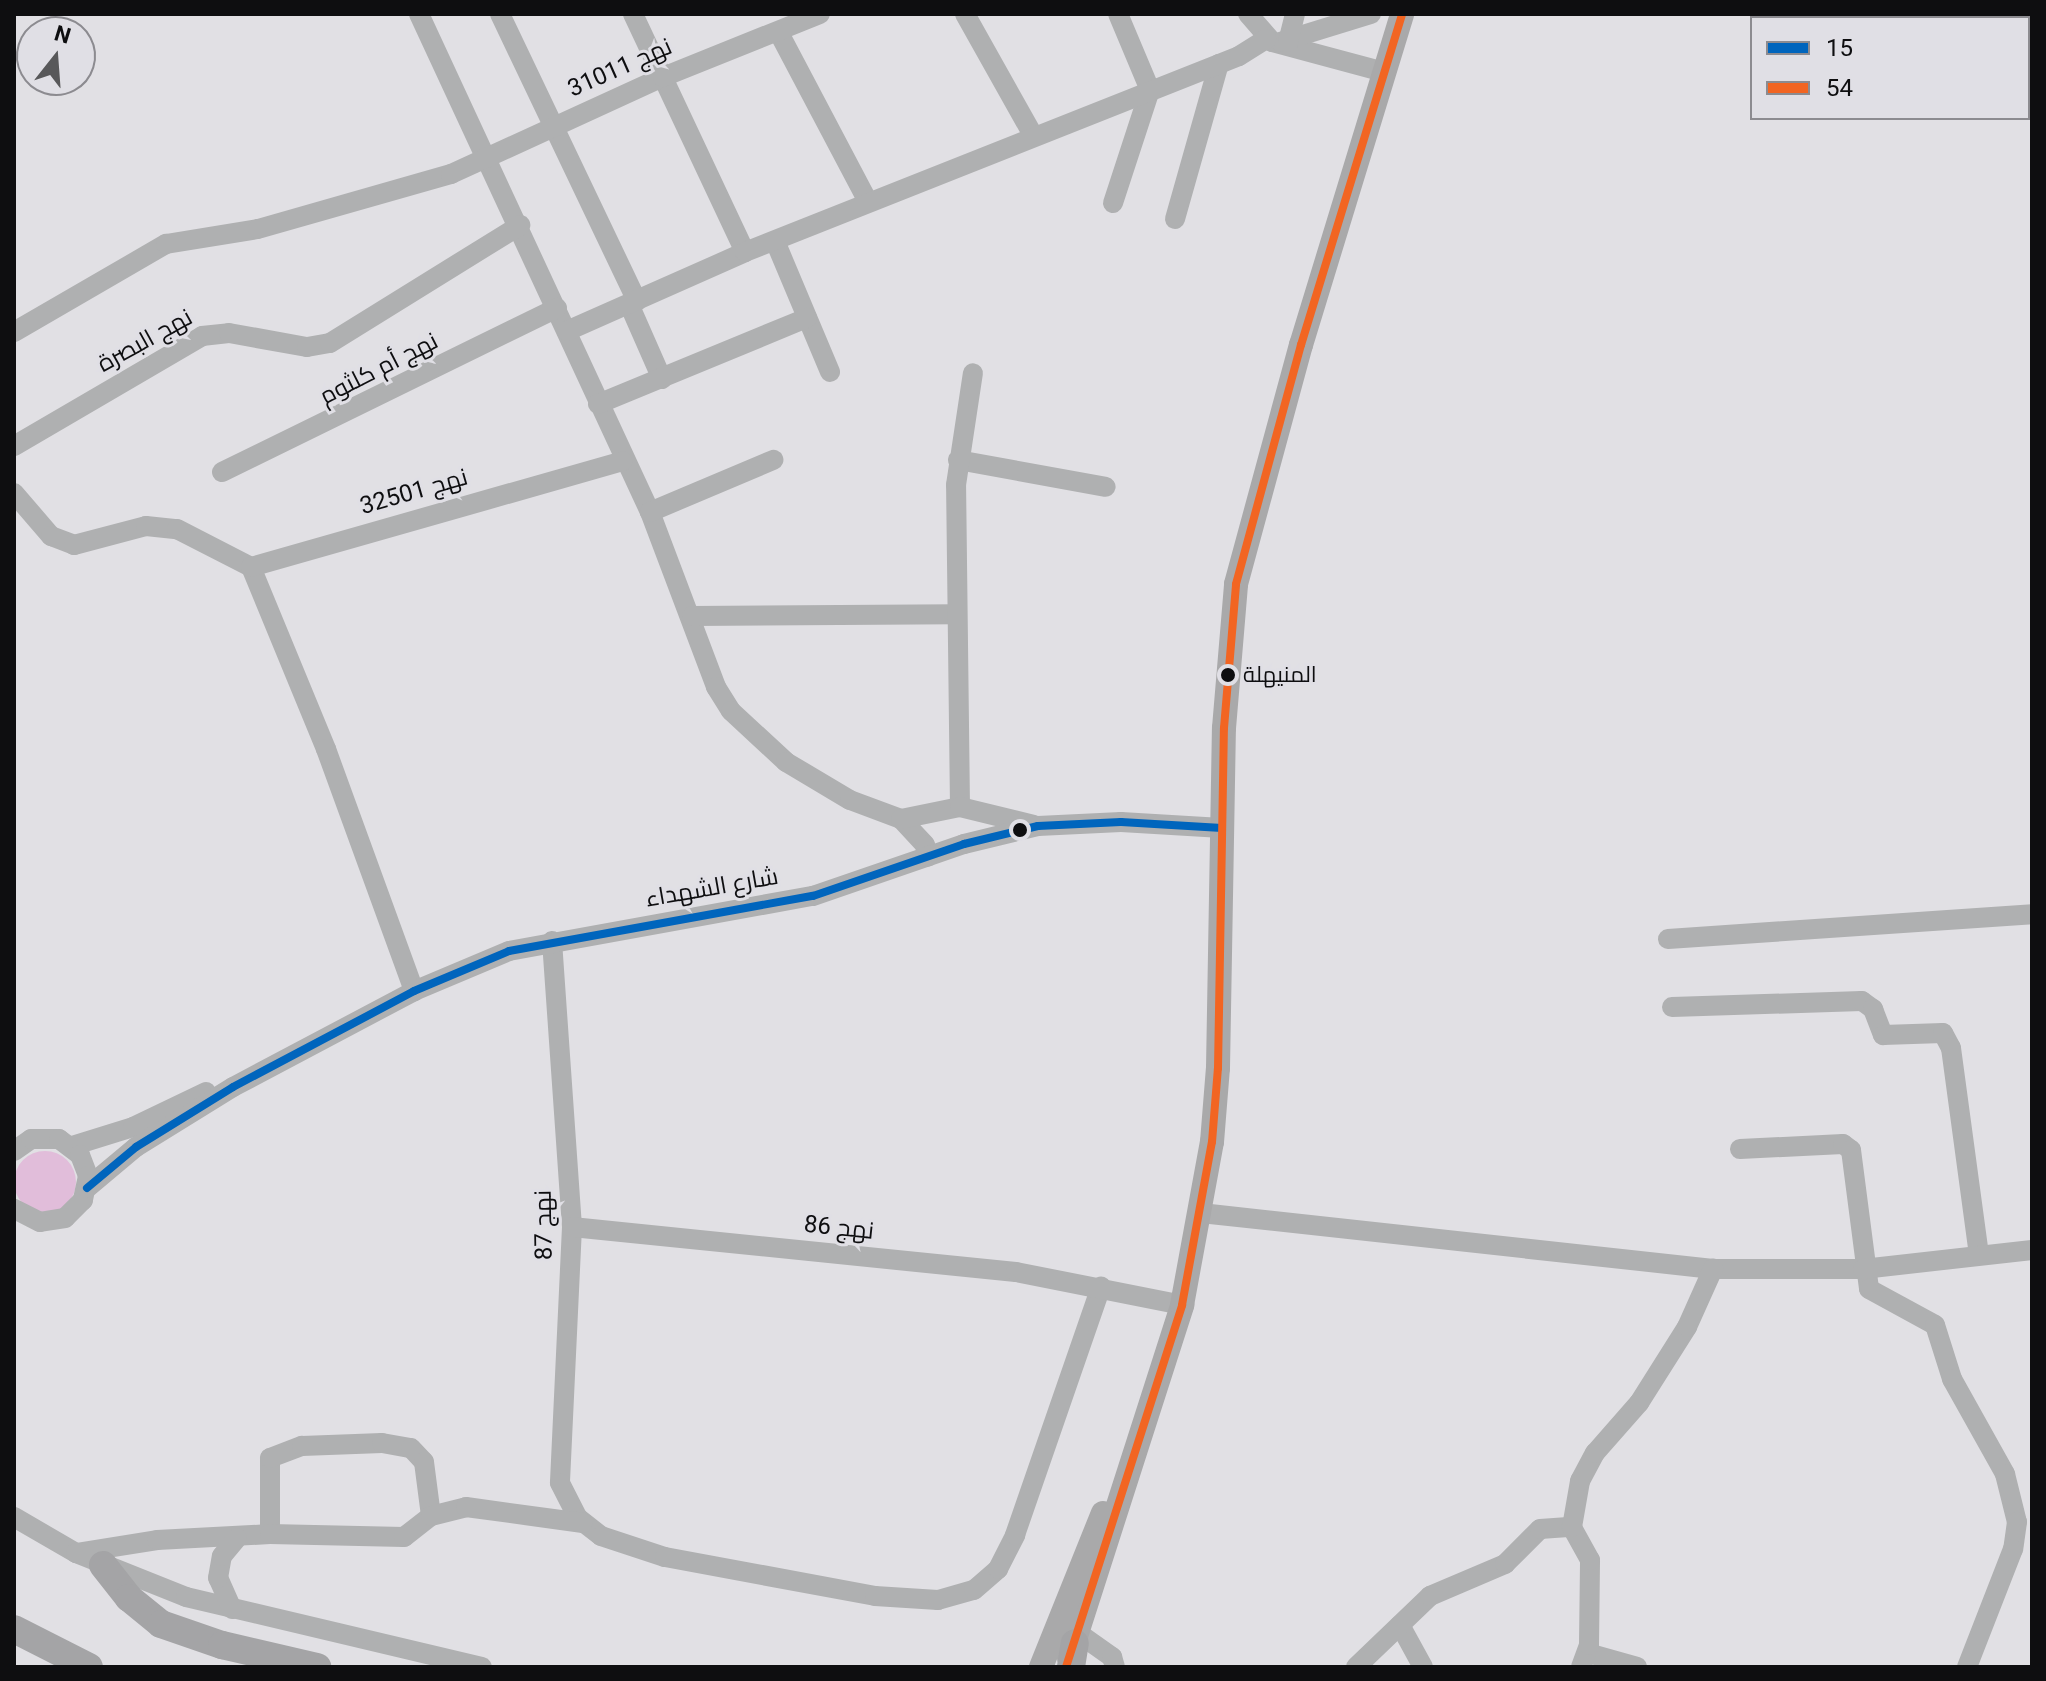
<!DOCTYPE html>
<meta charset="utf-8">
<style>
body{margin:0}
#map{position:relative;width:2046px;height:1681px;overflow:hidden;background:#e1e0e4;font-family:Roboto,Cairo,sans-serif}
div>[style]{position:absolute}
.green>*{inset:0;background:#e1bdda}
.round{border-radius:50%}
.minor>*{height:20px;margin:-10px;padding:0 10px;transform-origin:10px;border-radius:10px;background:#afb0b1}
.major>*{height:24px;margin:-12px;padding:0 12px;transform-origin:12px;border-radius:12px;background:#a9a9aa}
.highway>*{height:28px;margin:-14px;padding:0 14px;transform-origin:14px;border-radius:14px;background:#a4a4a6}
.bus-1>*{height:8px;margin:-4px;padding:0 4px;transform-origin:4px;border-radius:4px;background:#0065bd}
.bus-2>*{height:8px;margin:-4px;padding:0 4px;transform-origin:4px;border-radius:4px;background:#f26522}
.dots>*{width:22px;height:22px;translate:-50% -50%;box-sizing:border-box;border:4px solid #e0dfe5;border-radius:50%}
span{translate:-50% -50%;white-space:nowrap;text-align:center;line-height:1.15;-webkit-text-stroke:6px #e0dfe5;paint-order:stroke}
.bus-label{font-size:22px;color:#0e0e10}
.left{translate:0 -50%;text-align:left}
.street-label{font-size:24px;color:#0e0e10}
.frame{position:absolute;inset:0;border:16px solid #0e0e10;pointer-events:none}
.legend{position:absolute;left:1750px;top:16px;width:280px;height:104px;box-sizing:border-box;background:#e0dfe5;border:2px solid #8c8b90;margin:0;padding:10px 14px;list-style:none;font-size:24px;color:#0e0e10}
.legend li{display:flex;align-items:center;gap:16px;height:40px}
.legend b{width:40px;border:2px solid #8c8b90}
.north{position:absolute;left:16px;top:16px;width:80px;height:80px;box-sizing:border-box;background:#e0dfe5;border:2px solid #8c8b90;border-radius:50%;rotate:17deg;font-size:22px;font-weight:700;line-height:32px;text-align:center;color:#0e0e10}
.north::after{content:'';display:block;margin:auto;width:28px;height:36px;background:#58585a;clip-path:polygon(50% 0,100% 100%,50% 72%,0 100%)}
</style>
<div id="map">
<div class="green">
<i class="round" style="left:14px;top:1151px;width:62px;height:62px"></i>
</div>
<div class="minor">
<i style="left:419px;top:14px;width:549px;rotate:65.12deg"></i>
<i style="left:650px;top:512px;width:187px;rotate:69.3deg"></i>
<i style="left:716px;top:687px;width:28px;rotate:58deg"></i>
<i style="left:731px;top:711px;width:75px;rotate:42.8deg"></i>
<i style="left:786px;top:762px;width:74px;rotate:30.7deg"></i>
<i style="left:850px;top:800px;width:54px;rotate:20.4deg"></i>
<i style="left:901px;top:819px;width:35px;rotate:47deg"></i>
<i style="left:925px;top:845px;width:12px;rotate:76deg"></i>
<i style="left:500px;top:14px;width:318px;rotate:64.5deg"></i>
<i style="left:633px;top:14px;width:263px;rotate:64.8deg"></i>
<i style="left:965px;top:14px;width:139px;rotate:60.7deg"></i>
<i style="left:1248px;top:14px;width:37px;rotate:49deg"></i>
<i style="left:1272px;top:42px;width:116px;rotate:15deg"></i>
<i style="left:779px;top:33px;width:191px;rotate:62.2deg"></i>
<i style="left:1280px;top:42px;width:95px;rotate:-17.1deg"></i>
<i style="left:1288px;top:42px;width:29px;rotate:-76deg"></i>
<i style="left:1113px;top:203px;width:119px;rotate:-71.9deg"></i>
<i style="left:1150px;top:90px;width:82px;rotate:-112.8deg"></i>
<i style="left:1175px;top:219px;width:161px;rotate:-74.2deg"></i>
<i style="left:775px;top:241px;width:142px;rotate:67.2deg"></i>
<i style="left:629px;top:304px;width:82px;rotate:66.3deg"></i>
<i style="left:567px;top:331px;width:195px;rotate:-23.9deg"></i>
<i style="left:745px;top:252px;width:531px;rotate:-21.64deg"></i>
<i style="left:1239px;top:56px;width:32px;rotate:-32deg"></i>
<i style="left:14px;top:332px;width:176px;rotate:-30.1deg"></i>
<i style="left:166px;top:244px;width:93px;rotate:-9.3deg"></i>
<i style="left:258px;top:229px;width:201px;rotate:-15.9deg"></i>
<i style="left:451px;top:174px;width:233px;rotate:-24.6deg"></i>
<i style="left:663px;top:77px;width:169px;rotate:-21.9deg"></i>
<i style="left:598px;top:404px;width:226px;rotate:-22.4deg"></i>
<i style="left:14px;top:446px;width:218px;rotate:-30.3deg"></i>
<i style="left:202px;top:336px;width:27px;rotate:-6deg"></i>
<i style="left:229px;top:333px;width:79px;rotate:10.2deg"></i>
<i style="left:307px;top:347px;width:23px;rotate:-10deg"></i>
<i style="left:330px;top:343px;width:224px;rotate:-31.8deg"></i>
<i style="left:958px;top:460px;width:150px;rotate:10.3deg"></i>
<i style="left:222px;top:472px;width:373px;rotate:-26.1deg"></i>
<i style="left:14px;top:493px;width:57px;rotate:49.3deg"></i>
<i style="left:51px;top:536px;width:25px;rotate:21deg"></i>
<i style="left:74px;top:545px;width:74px;rotate:-14.8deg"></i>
<i style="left:146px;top:526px;width:31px;rotate:6deg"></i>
<i style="left:177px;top:529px;width:83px;rotate:27.2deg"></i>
<i style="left:251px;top:567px;width:197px;rotate:67.6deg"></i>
<i style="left:326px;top:749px;width:258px;rotate:70deg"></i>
<i style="left:650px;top:512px;width:134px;rotate:-22.9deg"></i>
<i style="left:251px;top:567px;width:386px;rotate:-15.9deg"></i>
<i style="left:692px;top:616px;width:263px;rotate:-0.4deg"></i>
<i style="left:960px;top:807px;width:322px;rotate:-90.7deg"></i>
<i style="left:956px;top:485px;width:113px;rotate:-81.4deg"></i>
<i style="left:901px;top:819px;width:60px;rotate:-11.5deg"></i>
<i style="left:960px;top:807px;width:76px;rotate:13.7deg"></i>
<i style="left:1668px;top:939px;width:365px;rotate:-3.9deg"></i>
<i style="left:552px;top:941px;width:287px;rotate:86deg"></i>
<i style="left:572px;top:1227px;width:256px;rotate:92.7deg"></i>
<i style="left:560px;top:1483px;width:39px;rotate:63deg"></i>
<i style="left:578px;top:1518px;width:29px;rotate:38deg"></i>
<i style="left:601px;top:1536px;width:67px;rotate:18.2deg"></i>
<i style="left:665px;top:1557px;width:214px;rotate:10.5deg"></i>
<i style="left:875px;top:1596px;width:63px;rotate:3.6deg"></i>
<i style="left:938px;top:1600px;width:37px;rotate:-16deg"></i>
<i style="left:974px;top:1590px;width:32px;rotate:-41deg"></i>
<i style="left:998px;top:1569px;width:38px;rotate:-63deg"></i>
<i style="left:1015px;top:1535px;width:263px;rotate:-70.9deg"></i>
<i style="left:1672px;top:1007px;width:190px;rotate:-1.8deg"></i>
<i style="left:1862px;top:1001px;width:14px;rotate:36deg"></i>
<i style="left:1873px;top:1009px;width:28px;rotate:69deg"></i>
<i style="left:1883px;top:1035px;width:60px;rotate:-1.9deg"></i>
<i style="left:1943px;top:1033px;width:17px;rotate:62deg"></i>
<i style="left:1951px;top:1048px;width:208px;rotate:82.3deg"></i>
<i style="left:72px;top:1146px;width:64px;rotate:-17.3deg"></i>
<i style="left:133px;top:1127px;width:81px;rotate:-25.6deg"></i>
<i style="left:1740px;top:1149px;width:103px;rotate:-2.8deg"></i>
<i style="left:1843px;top:1144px;width:10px;rotate:37deg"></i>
<i style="left:1851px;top:1150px;width:140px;rotate:82.6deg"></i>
<i style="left:1869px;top:1289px;width:75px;rotate:28.6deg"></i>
<i style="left:1935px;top:1325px;width:57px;rotate:72.5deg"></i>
<i style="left:1952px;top:1379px;width:109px;rotate:60.8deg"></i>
<i style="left:2005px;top:1474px;width:49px;rotate:76deg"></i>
<i style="left:2017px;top:1522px;width:27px;rotate:98deg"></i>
<i style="left:2013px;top:1549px;width:127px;rotate:111.3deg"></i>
<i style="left:14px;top:1151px;width:21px;rotate:-35deg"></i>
<i style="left:31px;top:1139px;width:28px"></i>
<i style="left:59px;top:1139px;width:26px;rotate:37deg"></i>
<i style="left:80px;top:1155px;width:22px;rotate:69deg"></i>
<i style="left:88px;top:1176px;width:25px;rotate:102deg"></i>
<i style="left:83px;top:1200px;width:25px;rotate:135deg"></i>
<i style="left:65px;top:1218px;width:25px;rotate:171deg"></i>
<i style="left:40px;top:1222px;width:29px;rotate:-153deg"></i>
<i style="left:87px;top:1188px;width:64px;rotate:-39.9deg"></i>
<i style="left:136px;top:1147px;width:114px;rotate:-31.7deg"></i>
<i style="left:233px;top:1087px;width:205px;rotate:-27.9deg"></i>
<i style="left:414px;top:991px;width:103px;rotate:-22.8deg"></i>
<i style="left:509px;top:951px;width:309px;rotate:-10.3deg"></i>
<i style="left:813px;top:896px;width:160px;rotate:-19deg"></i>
<i style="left:964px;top:844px;width:76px;rotate:-13.7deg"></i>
<i style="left:1038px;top:826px;width:83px;rotate:-2.8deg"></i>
<i style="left:1121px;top:822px;width:101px;rotate:3.4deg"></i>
<i style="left:1201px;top:1213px;width:515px;rotate:6.24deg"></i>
<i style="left:1713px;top:1269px;width:150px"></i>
<i style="left:1863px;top:1269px;width:170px;rotate:-6.4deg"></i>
<i style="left:572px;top:1227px;width:446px;rotate:5.8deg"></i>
<i style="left:1016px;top:1272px;width:169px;rotate:11.2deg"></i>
<i style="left:14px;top:1517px;width:72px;rotate:30.1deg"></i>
<i style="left:76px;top:1553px;width:118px;rotate:21.8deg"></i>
<i style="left:186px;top:1597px;width:304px;rotate:13.3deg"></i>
<i style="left:270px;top:1534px;width:76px;rotate:-90deg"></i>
<i style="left:270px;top:1458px;width:34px;rotate:-21deg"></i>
<i style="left:302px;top:1446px;width:80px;rotate:-2.1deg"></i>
<i style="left:382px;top:1443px;width:29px;rotate:10deg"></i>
<i style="left:411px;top:1448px;width:19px;rotate:47deg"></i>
<i style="left:424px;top:1462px;width:54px;rotate:82.6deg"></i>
<i style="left:76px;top:1553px;width:82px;rotate:-9.1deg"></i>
<i style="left:157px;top:1540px;width:113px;rotate:-3deg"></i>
<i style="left:270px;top:1534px;width:134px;rotate:1.3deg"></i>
<i style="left:404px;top:1537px;width:34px;rotate:-38deg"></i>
<i style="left:431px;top:1516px;width:36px;rotate:-14deg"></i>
<i style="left:466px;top:1507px;width:118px;rotate:7.8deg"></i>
<i style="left:232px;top:1609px;width:34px;rotate:-114deg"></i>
<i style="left:218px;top:1578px;width:22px;rotate:-80deg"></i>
<i style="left:222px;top:1556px;width:23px;rotate:-50deg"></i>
<i style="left:1400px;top:1625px;width:48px;rotate:61.3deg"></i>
<i style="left:1078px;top:1633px;width:42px;rotate:35.2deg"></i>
<i style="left:1112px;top:1657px;width:10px;rotate:73deg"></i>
<i style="left:1588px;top:1653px;width:51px;rotate:15.9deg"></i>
<i style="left:1356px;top:1667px;width:103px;rotate:-43.8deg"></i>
<i style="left:1430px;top:1596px;width:82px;rotate:-23.1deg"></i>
<i style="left:1505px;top:1564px;width:49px;rotate:-45deg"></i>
<i style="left:1540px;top:1529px;width:32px;rotate:-4deg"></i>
<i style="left:1581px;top:1667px;width:23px;rotate:-70deg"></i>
<i style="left:1589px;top:1645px;width:85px;rotate:-89.3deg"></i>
<i style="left:1590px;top:1560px;width:38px;rotate:-119deg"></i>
<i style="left:1572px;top:1527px;width:47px;rotate:-80.1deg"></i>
<i style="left:1580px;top:1481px;width:32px;rotate:-62deg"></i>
<i style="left:1595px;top:1453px;width:67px;rotate:-48.7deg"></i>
<i style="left:1639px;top:1403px;width:90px;rotate:-57.7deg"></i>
<i style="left:1687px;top:1327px;width:64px;rotate:-65.9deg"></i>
</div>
<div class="major">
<i style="left:1069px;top:1658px;width:371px;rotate:-72.2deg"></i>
<i style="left:1182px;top:1305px;width:166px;rotate:-79.6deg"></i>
<i style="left:1212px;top:1142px;width:74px;rotate:-85.4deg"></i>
<i style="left:1218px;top:1068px;width:340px;rotate:-89deg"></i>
<i style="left:1224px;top:728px;width:144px;rotate:-85.2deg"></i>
<i style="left:1236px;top:584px;width:248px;rotate:-74.8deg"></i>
<i style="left:1301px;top:345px;width:346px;rotate:-73deg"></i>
<i style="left:1041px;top:1667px;width:166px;rotate:-68.1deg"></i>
</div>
<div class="highway">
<i style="left:103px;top:1565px;width:42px;rotate:51.8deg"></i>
<i style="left:129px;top:1598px;width:41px;rotate:39.1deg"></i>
<i style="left:161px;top:1624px;width:65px;rotate:19deg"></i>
<i style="left:222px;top:1645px;width:98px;rotate:13deg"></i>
<i style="left:14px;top:1629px;width:84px;rotate:26.9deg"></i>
<i style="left:1071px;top:1667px;width:24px;rotate:-81deg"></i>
</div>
<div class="bus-1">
<i style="left:87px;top:1188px;width:64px;rotate:-39.9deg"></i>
<i style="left:136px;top:1147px;width:114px;rotate:-31.7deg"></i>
<i style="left:233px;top:1087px;width:205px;rotate:-27.9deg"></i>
<i style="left:414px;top:991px;width:103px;rotate:-22.8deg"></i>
<i style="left:509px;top:951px;width:309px;rotate:-10.3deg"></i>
<i style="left:813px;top:896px;width:160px;rotate:-19deg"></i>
<i style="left:964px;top:844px;width:76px;rotate:-13.7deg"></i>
<i style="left:1038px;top:826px;width:83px;rotate:-2.8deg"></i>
<i style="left:1121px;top:822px;width:101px;rotate:3.4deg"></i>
</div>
<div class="bus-2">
<i style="left:1066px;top:1667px;width:380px;rotate:-72.2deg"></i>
<i style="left:1182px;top:1305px;width:166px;rotate:-79.6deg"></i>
<i style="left:1212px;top:1142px;width:74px;rotate:-85.4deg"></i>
<i style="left:1218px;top:1068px;width:340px;rotate:-89deg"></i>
<i style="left:1224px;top:728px;width:144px;rotate:-85.2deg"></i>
<i style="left:1236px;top:584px;width:248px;rotate:-74.8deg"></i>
<i style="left:1301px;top:345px;width:346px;rotate:-73deg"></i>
</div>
<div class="dots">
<i style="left:1228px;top:675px;background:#0e0e10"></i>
<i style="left:1020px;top:830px;background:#0e0e10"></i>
</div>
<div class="bus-label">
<span class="left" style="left:1243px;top:675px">المنيهلة</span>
</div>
<div class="street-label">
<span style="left:620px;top:68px;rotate:-24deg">نهج 31011</span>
<span style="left:145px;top:341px;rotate:-29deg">نهج البصرة</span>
<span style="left:379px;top:369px;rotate:-27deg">نهج أم كلثوم</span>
<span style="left:414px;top:492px;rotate:-16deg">نهج 32501</span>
<span style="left:712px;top:888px;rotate:-10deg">شارع الشهداء</span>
<span style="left:544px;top:1225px;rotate:-91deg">نهج 87</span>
<span style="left:839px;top:1228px;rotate:6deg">نهج 86</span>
</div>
<div class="frame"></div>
<ul class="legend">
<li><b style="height:10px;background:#0065bd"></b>15</li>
<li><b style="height:10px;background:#f26522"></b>54</li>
</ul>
<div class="north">N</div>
</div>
